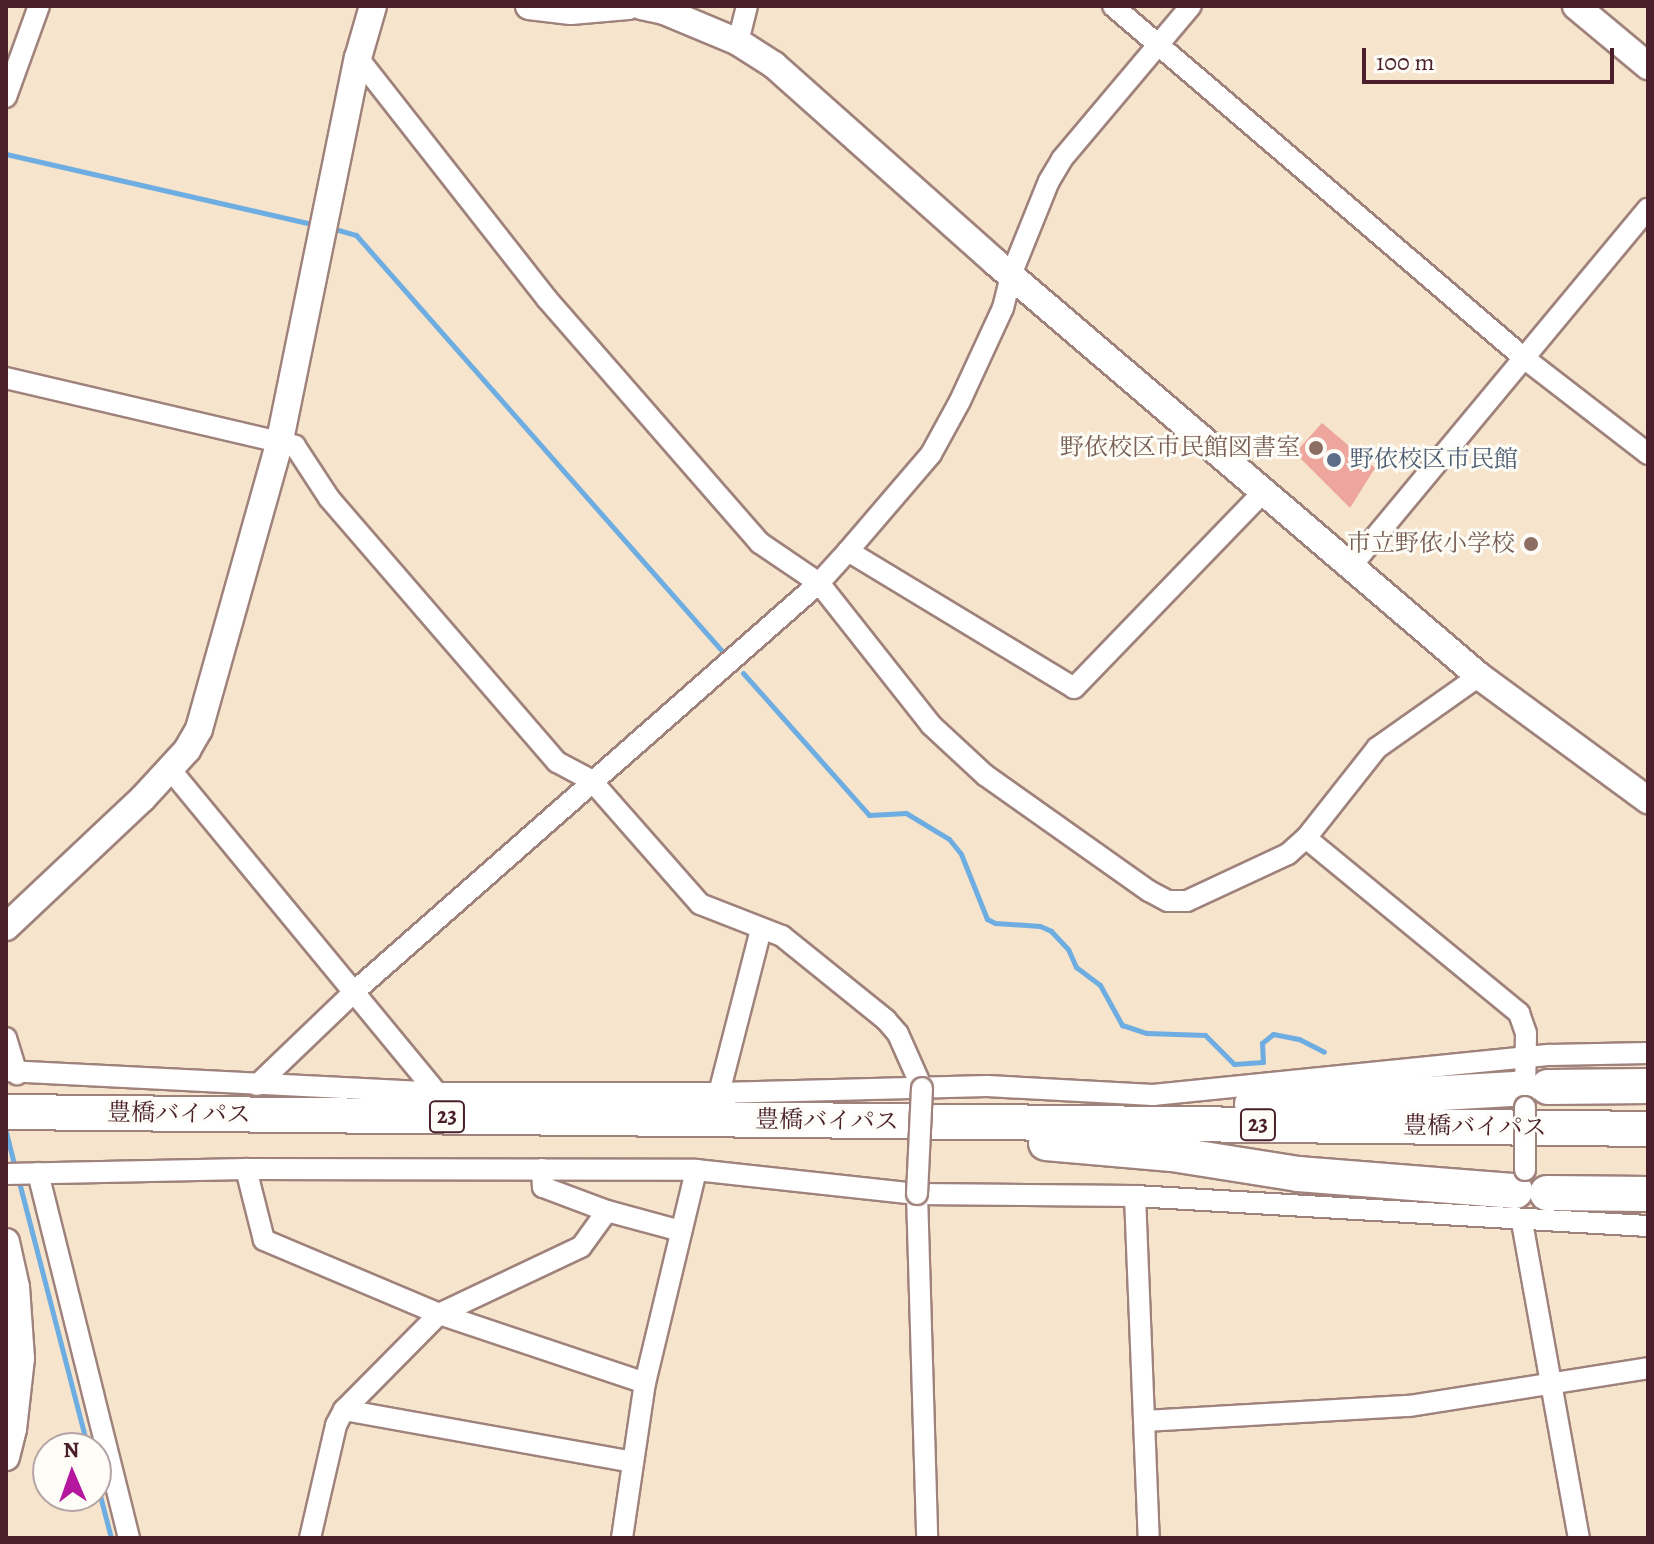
<!DOCTYPE html>
<meta charset="utf-8">
<style>
body{margin:0}
#map{position:relative;width:1654px;height:1544px;overflow:hidden;background:#f6e4cc;font-family:Alegreya,"Noto Serif JP",serif}
div>[style]{position:absolute}
.stream>*{height:5px;margin:-2.5px;padding:0 2.5px;transform-origin:2.5px;border-radius:2.5px;background:#6eade1}
.building>*{inset:0;background:#eda59c}
.roads{filter:drop-shadow(2px 0 #a0827c) drop-shadow(-2px 0 #a0827c) drop-shadow(0 2px #a0827c) drop-shadow(0 -2px #a0827c)}
.minor>*{height:20px;margin:-10px;padding:0 10px;transform-origin:10px;border-radius:10px;background:#fff}
.tertiary>*{height:26px;margin:-13px;padding:0 13px;transform-origin:13px;border-radius:13px;background:#fff}
.trunk>*{height:34px;margin:-17px;padding:0 17px;transform-origin:17px;border-radius:17px;background:#fff}
.bridges{filter:drop-shadow(2px 0 #a0827c) drop-shadow(-2px 0 #a0827c) drop-shadow(0 2px #a0827c) drop-shadow(0 -2px #a0827c)}
.minor-bridge>*{height:20px;margin:-10px;padding:0 10px;transform-origin:10px;border-radius:10px;background:#fff}
.dots>*{width:22px;height:22px;translate:-50% -50%;box-sizing:border-box;border:4px solid #fdfcf7;border-radius:50%}
span{translate:-50% -50%;white-space:nowrap;text-align:center;line-height:1.15;-webkit-text-stroke:6px #fdfcf7;paint-order:stroke}
.shield-label span{padding:2px 6px;background:#fdfcf7;border:2px solid;border-radius:6px;-webkit-text-stroke-width:0}
.shield-label{font-size:22px;color:#4a1f2b;font-weight:700}
.education-label{font-size:24px;color:#785e54}
.right{translate:-100% -50%;text-align:right}
.service-label{font-size:24px;color:#4e5e75}
.left{translate:0 -50%;text-align:left}
.street-label{font-size:24px;color:#4a1f2b}
.frame{position:absolute;inset:0;border:8px solid #4a1f2b;pointer-events:none}
.north{position:absolute;left:32px;top:1432px;width:80px;height:80px;box-sizing:border-box;background:#fdfcf7;border:2px solid #b5a4a5;border-radius:50%;rotate:358deg;font-size:22px;font-weight:700;line-height:32px;text-align:center;color:#4a1f2b}
.north::after{content:'';display:block;margin:auto;width:28px;height:36px;background:#b5179e;clip-path:polygon(50% 0,100% 100%,50% 72%,0 100%)}
.scale{position:absolute;left:1362px;top:48px;width:252px;height:36px;box-sizing:border-box;border:4px solid #4a1f2b;border-top:0;padding-left:10px;font-size:24px;line-height:28px;white-space:nowrap;color:#4a1f2b;-webkit-text-stroke:6px #fdfcf7;paint-order:stroke}
</style>
<div id="map">
<div class="stream">
<i style="left:6px;top:154px;width:317px;rotate:12.9deg"></i>
<i style="left:335px;top:229px;width:22px;rotate:16deg"></i>
<i style="left:356px;top:235px;width:554px;rotate:48.66deg"></i>
<i style="left:743px;top:673px;width:190px;rotate:48.4deg"></i>
<i style="left:869px;top:815px;width:37px;rotate:-3deg"></i>
<i style="left:906px;top:813px;width:50px;rotate:31.2deg"></i>
<i style="left:949px;top:839px;width:19px;rotate:51deg"></i>
<i style="left:961px;top:854px;width:70px;rotate:68.2deg"></i>
<i style="left:987px;top:919px;width:9px;rotate:27deg"></i>
<i style="left:995px;top:923px;width:45px;rotate:3.8deg"></i>
<i style="left:1040px;top:926px;width:12px;rotate:24deg"></i>
<i style="left:1051px;top:931px;width:25px;rotate:47deg"></i>
<i style="left:1068px;top:949px;width:20px;rotate:66deg"></i>
<i style="left:1076px;top:967px;width:30px;rotate:37deg"></i>
<i style="left:1100px;top:985px;width:46px;rotate:61.2deg"></i>
<i style="left:1122px;top:1025px;width:26px;rotate:18deg"></i>
<i style="left:1147px;top:1033px;width:58px;rotate:2deg"></i>
<i style="left:1205px;top:1035px;width:41px;rotate:45deg"></i>
<i style="left:1234px;top:1064px;width:29px;rotate:-4deg"></i>
<i style="left:1263px;top:1062px;width:19px;rotate:-93deg"></i>
<i style="left:1262px;top:1043px;width:14px;rotate:-39deg"></i>
<i style="left:1273px;top:1034px;width:26px;rotate:11deg"></i>
<i style="left:1299px;top:1039px;width:28px;rotate:27deg"></i>
<i style="left:6px;top:1132px;width:37px;rotate:76deg"></i>
<i style="left:18px;top:1178px;width:279px;rotate:75.5deg"></i>
<i style="left:96px;top:1480px;width:60px;rotate:75.5deg"></i>
</div>
<div class="building">
<i style="clip-path:polygon(1322px 423px,1375px 468px,1350px 508px,1295px 453px)"></i>
</div>
<div class="roads">
<div class="minor">
<i style="left:1113px;top:6px;width:541px;rotate:40.58deg"></i>
<i style="left:1524px;top:358px;width:157px;rotate:37.7deg"></i>
<i style="left:738px;top:42px;width:37px;rotate:-76deg"></i>
<i style="left:358px;top:58px;width:306px;rotate:51.9deg"></i>
<i style="left:547px;top:299px;width:324px;rotate:48.9deg"></i>
<i style="left:760px;top:543px;width:71px;rotate:34.1deg"></i>
<i style="left:819px;top:583px;width:181px;rotate:51.7deg"></i>
<i style="left:931px;top:725px;width:74px;rotate:42.8deg"></i>
<i style="left:985px;top:775px;width:201px;rotate:35.3deg"></i>
<i style="left:1149px;top:891px;width:21px;rotate:28deg"></i>
<i style="left:1168px;top:901px;width:19px"></i>
<i style="left:1187px;top:901px;width:111px;rotate:-25deg"></i>
<i style="left:1288px;top:854px;width:24px;rotate:-42deg"></i>
<i style="left:1306px;top:838px;width:115px;rotate:-51.7deg"></i>
<i style="left:1377px;top:748px;width:125px;rotate:-35.2deg"></i>
<i style="left:6px;top:97px;width:97px;rotate:-70.1deg"></i>
<i style="left:6px;top:378px;width:297px;rotate:13.2deg"></i>
<i style="left:295px;top:446px;width:62px;rotate:56.8deg"></i>
<i style="left:329px;top:498px;width:349px;rotate:49.2deg"></i>
<i style="left:557px;top:762px;width:38px;rotate:28deg"></i>
<i style="left:591px;top:780px;width:165px;rotate:48.7deg"></i>
<i style="left:700px;top:904px;width:88px;rotate:21.3deg"></i>
<i style="left:782px;top:936px;width:134px;rotate:38.9deg"></i>
<i style="left:886px;top:1020px;width:18px;rotate:49deg"></i>
<i style="left:898px;top:1034px;width:59px;rotate:66deg"></i>
<i style="left:848px;top:551px;width:264px;rotate:31.2deg"></i>
<i style="left:1074px;top:688px;width:275px;rotate:-46deg"></i>
<i style="left:1352px;top:565px;width:463px;rotate:-50.3deg"></i>
<i style="left:170px;top:769px;width:420px;rotate:50.5deg"></i>
<i style="left:1306px;top:838px;width:276px;rotate:39.4deg"></i>
<i style="left:1519px;top:1013px;width:21px;rotate:71deg"></i>
<i style="left:1526px;top:1033px;width:67px;rotate:90.9deg"></i>
<i style="left:6px;top:1038px;width:38px;rotate:73deg"></i>
<i style="left:6px;top:1071px;width:432px;rotate:2.9deg"></i>
<i style="left:437px;top:1093px;width:282px"></i>
<i style="left:719px;top:1093px;width:268px;rotate:-1.5deg"></i>
<i style="left:987px;top:1086px;width:166px;rotate:3.1deg"></i>
<i style="left:1153px;top:1095px;width:399px;rotate:-5.8deg"></i>
<i style="left:1550px;top:1055px;width:98px;rotate:-1.2deg"></i>
<i style="left:257px;top:1085px;width:136px;rotate:-43.8deg"></i>
<i style="left:355px;top:991px;width:618px;rotate:-41.33deg"></i>
<i style="left:819px;top:583px;width:43px;rotate:-47.8deg"></i>
<i style="left:848px;top:551px;width:128px;rotate:-49.4deg"></i>
<i style="left:931px;top:454px;width:60px;rotate:-61.3deg"></i>
<i style="left:960px;top:401px;width:102px;rotate:-65.2deg"></i>
<i style="left:1003px;top:308px;width:34px;rotate:-76deg"></i>
<i style="left:1011px;top:275px;width:101px;rotate:-68deg"></i>
<i style="left:1049px;top:181px;width:26px;rotate:-59deg"></i>
<i style="left:1062px;top:159px;width:200px;rotate:-49.9deg"></i>
<i style="left:719px;top:1093px;width:169px;rotate:-75.6deg"></i>
<i style="left:246px;top:1169px;width:73px;rotate:75.8deg"></i>
<i style="left:264px;top:1240px;width:190px;rotate:22.9deg"></i>
<i style="left:439px;top:1314px;width:217px;rotate:18.5deg"></i>
<i style="left:542px;top:1169px;width:18px;rotate:87deg"></i>
<i style="left:543px;top:1187px;width:68px;rotate:20.6deg"></i>
<i style="left:607px;top:1211px;width:77px;rotate:15.1deg"></i>
<i style="left:38px;top:1173px;width:376px;rotate:76deg"></i>
<i style="left:6px;top:1174px;width:240px;rotate:-1.2deg"></i>
<i style="left:246px;top:1169px;width:450px;rotate:0.1deg"></i>
<i style="left:696px;top:1170px;width:222px;rotate:6.2deg"></i>
<i style="left:917px;top:1194px;width:218px;rotate:0.5deg"></i>
<i style="left:1135px;top:1196px;width:514px;rotate:3.35deg"></i>
<i style="left:917px;top:1194px;width:344px;rotate:88.3deg"></i>
<i style="left:1135px;top:1196px;width:342px;rotate:87.7deg"></i>
<i style="left:1522px;top:1222px;width:321px;rotate:79.8deg"></i>
<i style="left:344px;top:1410px;width:293px;rotate:10.2deg"></i>
<i style="left:1146px;top:1421px;width:263px;rotate:-3.3deg"></i>
<i style="left:1409px;top:1406px;width:242px;rotate:-9deg"></i>
<i style="left:310px;top:1538px;width:116px;rotate:-77deg"></i>
<i style="left:336px;top:1425px;width:17px;rotate:-62deg"></i>
<i style="left:344px;top:1410px;width:135px;rotate:-45.3deg"></i>
<i style="left:439px;top:1314px;width:157px;rotate:-25.3deg"></i>
<i style="left:581px;top:1247px;width:44px;rotate:-54.2deg"></i>
<i style="left:622px;top:1538px;width:157px;rotate:-81.6deg"></i>
<i style="left:645px;top:1383px;width:219px;rotate:-76.5deg"></i>
</div>
<div class="tertiary">
<i style="left:529px;top:6px;width:42px;rotate:6.8deg"></i>
<i style="left:571px;top:11px;width:57px;rotate:-5deg"></i>
<i style="left:641px;top:6px;width:24px;rotate:12deg"></i>
<i style="left:664px;top:11px;width:80px;rotate:22.7deg"></i>
<i style="left:738px;top:42px;width:43px;rotate:32.6deg"></i>
<i style="left:774px;top:65px;width:296px;rotate:41.7deg"></i>
<i style="left:995px;top:262px;width:637px;rotate:40.54deg"></i>
<i style="left:1479px;top:676px;width:210px;rotate:36.3deg"></i>
<i style="left:1576px;top:6px;width:94px;rotate:39.8deg"></i>
<i style="left:6px;top:927px;width:187px;rotate:-43.3deg"></i>
<i style="left:142px;top:799px;width:67px;rotate:-47.4deg"></i>
<i style="left:187px;top:750px;width:24px;rotate:-60deg"></i>
<i style="left:199px;top:729px;width:300px;rotate:-74.3deg"></i>
<i style="left:280px;top:440px;width:390px;rotate:-78.5deg"></i>
<i style="left:358px;top:58px;width:54px;rotate:-73.9deg"></i>
<i style="left:6px;top:1242px;width:46px;rotate:77.5deg"></i>
<i style="left:16px;top:1287px;width:71px;rotate:86deg"></i>
<i style="left:21px;top:1358px;width:71px;rotate:96.4deg"></i>
<i style="left:13px;top:1429px;width:29px;rotate:104deg"></i>
</div>
<div class="trunk">
<i style="left:1548px;top:1087px;width:100px;rotate:-0.6deg"></i>
<i style="left:1252px;top:1104px;width:263px;rotate:-3.3deg"></i>
<i style="left:6px;top:1112px;width:1642px;rotate:0.59deg"></i>
<i style="left:1046px;top:1143px;width:126px;rotate:5deg"></i>
<i style="left:1172px;top:1154px;width:128px;rotate:9deg"></i>
<i style="left:1298px;top:1174px;width:218px;rotate:4.5deg"></i>
<i style="left:1547px;top:1193px;width:101px;rotate:0.6deg"></i>
</div>
</div>
<div class="bridges">
<div class="minor-bridge">
<i style="left:1525px;top:1107px;width:63px;rotate:90deg"></i>
<i style="left:917px;top:1194px;width:106px;rotate:-87.3deg"></i>
</div>
</div>
<div class="dots">
<i style="left:1316px;top:448px;background:#8d6e63"></i>
<i style="left:1334px;top:460px;background:#5c6f8a"></i>
<i style="left:1531px;top:544px;background:#8d6e63"></i>
</div>
<div class="shield-label">
<span style="left:447px;top:1117px">23</span>
<span style="left:1258px;top:1125px">23</span>
</div>
<div class="education-label">
<span class="right" style="left:1300px;top:448px">野依校区市民館図書室</span>
<span class="right" style="left:1515px;top:544px">市立野依小学校</span>
</div>
<div class="service-label">
<span class="left" style="left:1350px;top:460px">野依校区市民館</span>
</div>
<div class="street-label">
<span style="left:179px;top:1114px;rotate:1deg">豊橋バイパス</span>
<span style="left:827px;top:1121px;rotate:1deg">豊橋バイパス</span>
<span style="left:1475px;top:1127px;rotate:1deg">豊橋バイパス</span>
</div>
<div class="frame"></div>
<div class="north">N</div>
<div class="scale">100 m</div>
</div>
